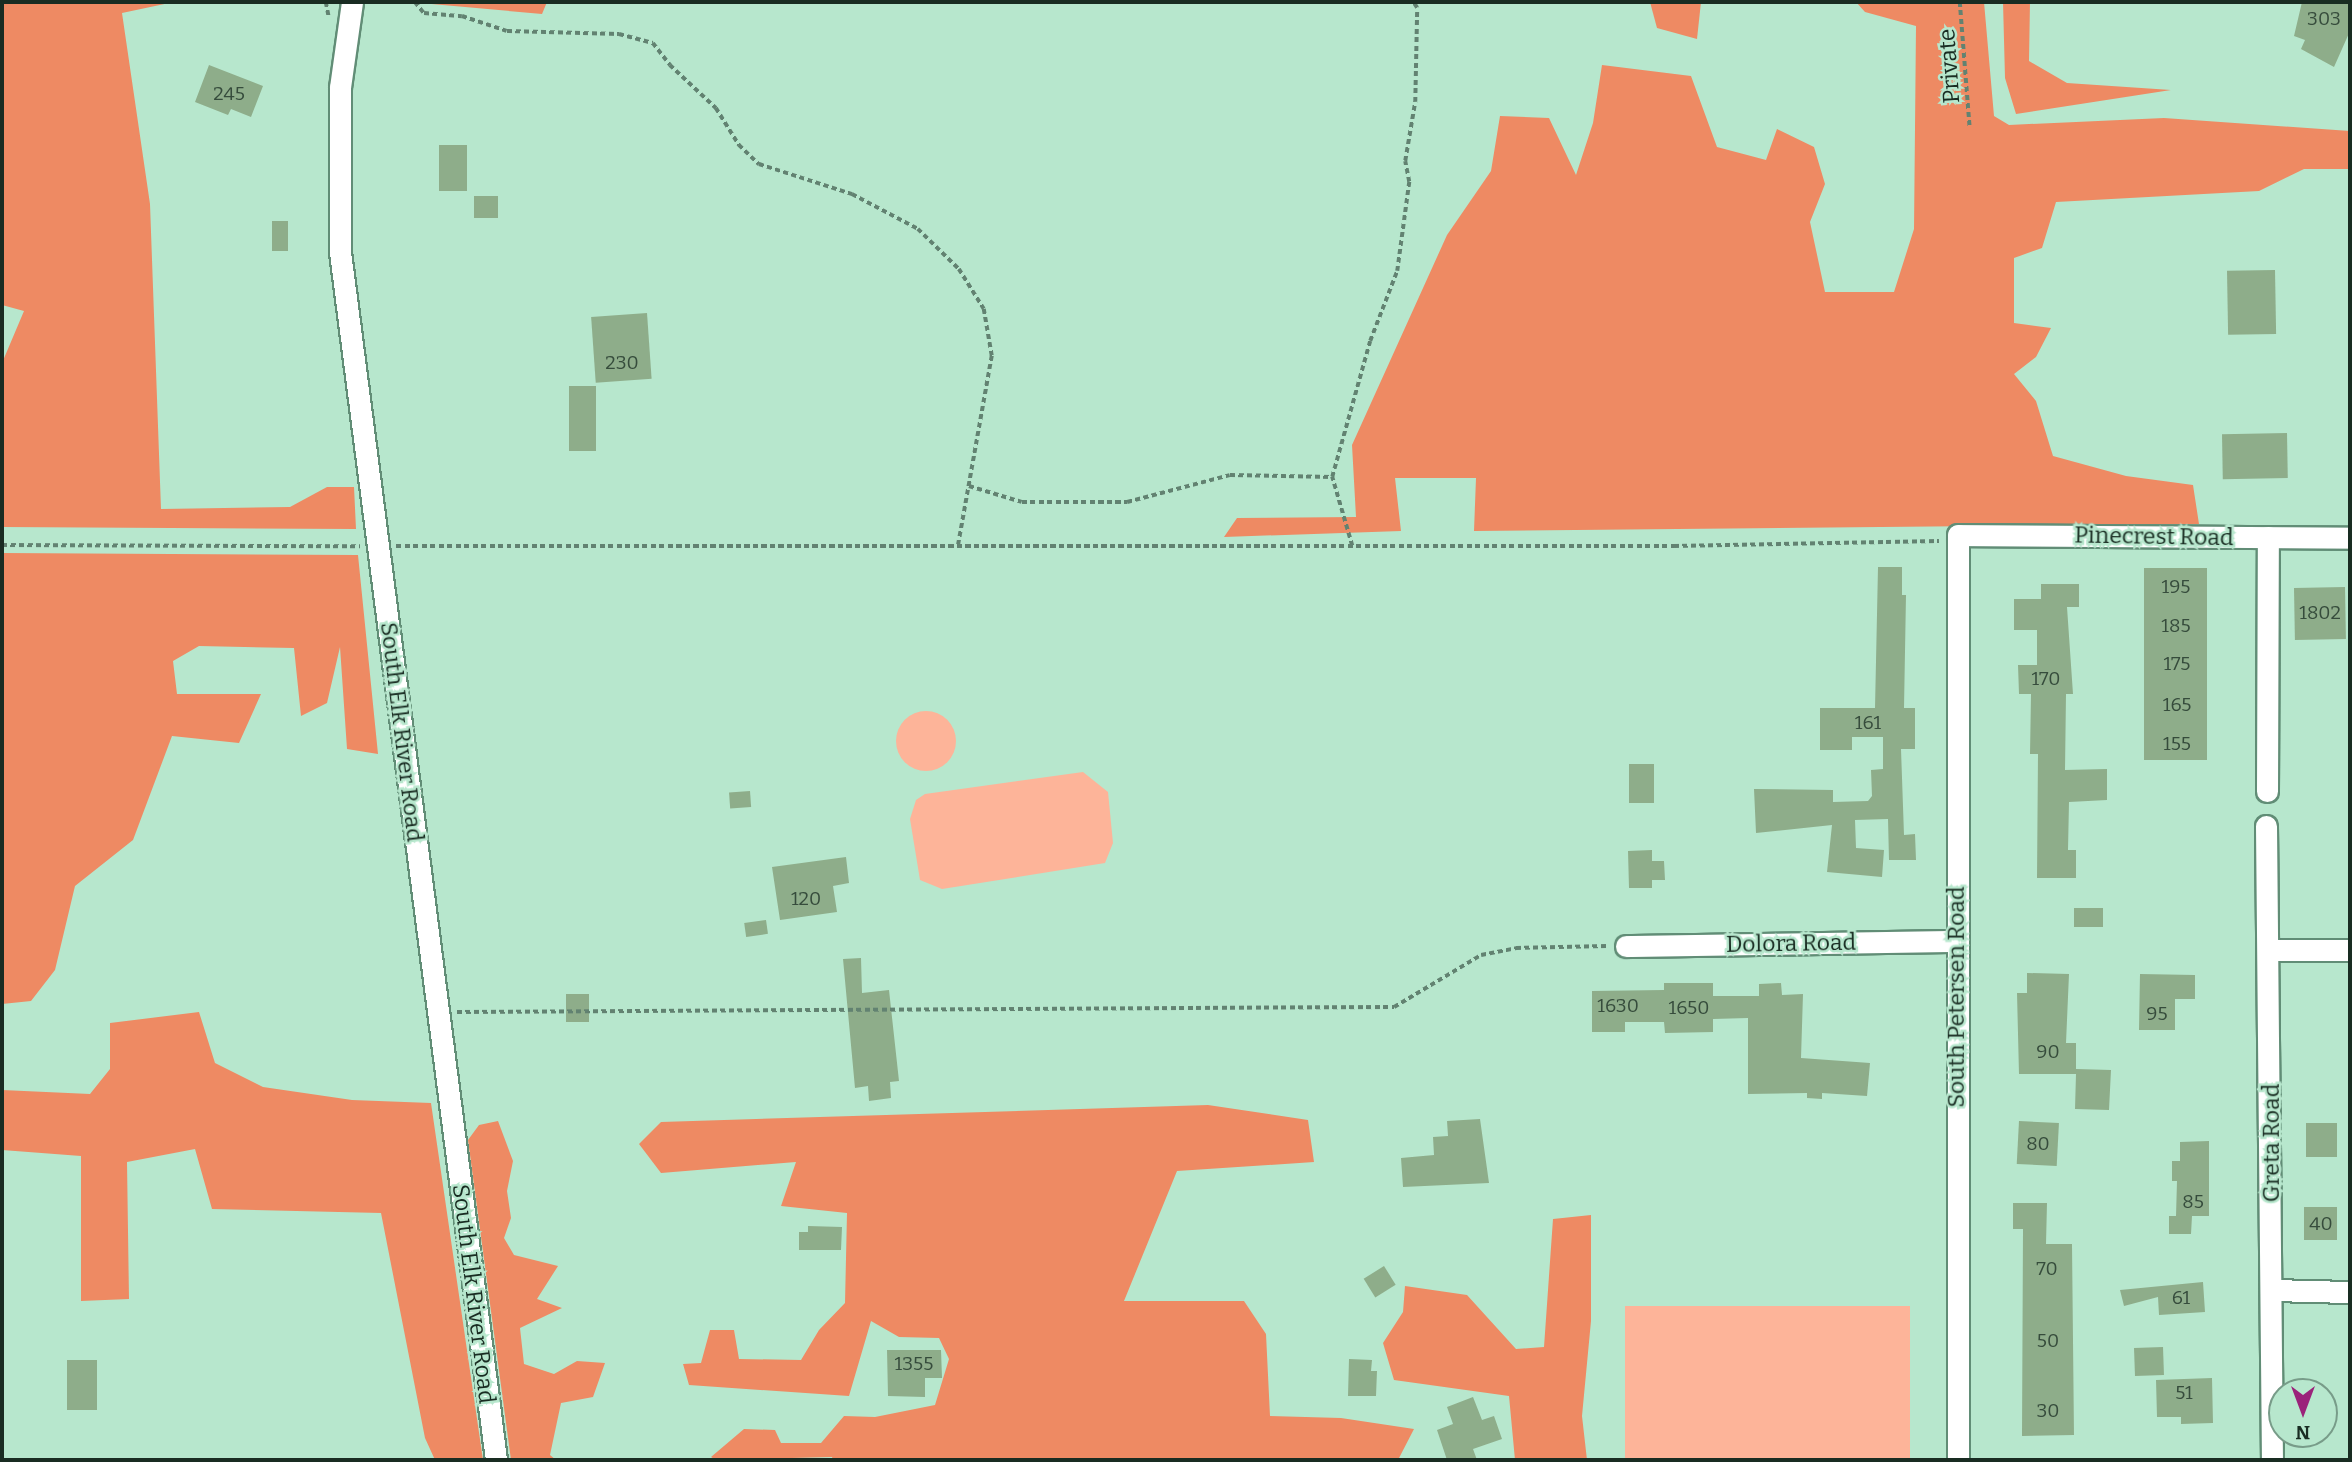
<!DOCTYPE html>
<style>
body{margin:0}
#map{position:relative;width:2352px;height:1462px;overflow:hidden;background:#b7e7cd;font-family:Bitter,serif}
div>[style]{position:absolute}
.green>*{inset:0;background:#fdb499;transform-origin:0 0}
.round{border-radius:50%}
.forest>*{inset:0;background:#ee8a63}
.building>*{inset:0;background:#8ead8a;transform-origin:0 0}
.path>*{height:3.5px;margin-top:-1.75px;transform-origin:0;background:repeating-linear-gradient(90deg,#628271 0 5px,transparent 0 8.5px)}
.roads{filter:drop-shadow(2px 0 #618d76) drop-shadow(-2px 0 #618d76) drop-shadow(0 2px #618d76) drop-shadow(0 -2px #618d76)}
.street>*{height:21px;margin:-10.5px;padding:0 10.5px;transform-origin:10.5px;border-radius:10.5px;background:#fff}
span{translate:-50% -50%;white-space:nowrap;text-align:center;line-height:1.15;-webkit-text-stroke:5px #b7e7cd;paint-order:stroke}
.number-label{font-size:19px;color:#364c3c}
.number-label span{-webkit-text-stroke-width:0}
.street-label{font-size:23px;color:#192c22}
.frame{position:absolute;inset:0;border:4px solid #192c22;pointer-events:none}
.north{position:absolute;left:2268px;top:1378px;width:70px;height:70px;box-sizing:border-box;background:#b7e7cd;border:2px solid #789c89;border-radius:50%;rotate:180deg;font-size:19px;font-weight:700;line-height:28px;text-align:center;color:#192c22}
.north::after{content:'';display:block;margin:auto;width:24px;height:32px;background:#9b227a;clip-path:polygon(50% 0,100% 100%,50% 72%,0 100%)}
</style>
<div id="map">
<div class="green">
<i class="round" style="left:896px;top:711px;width:60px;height:60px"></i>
<i style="clip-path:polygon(1083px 772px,1108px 792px,1113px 843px,1105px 863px,942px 889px,920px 880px,910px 819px,916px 800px,925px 794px)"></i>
<i style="left:1910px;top:1306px;width:154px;height:285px;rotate:90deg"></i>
</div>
<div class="forest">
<i style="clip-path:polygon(2px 2px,174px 2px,122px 13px,150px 204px,161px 509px,290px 507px,327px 487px,354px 487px,356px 529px,2px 527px,2px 363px,24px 311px,2px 305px)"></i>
<i style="clip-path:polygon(409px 2px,547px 2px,542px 14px)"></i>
<i style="clip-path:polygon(1650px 2px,1701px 2px,1697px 39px,1657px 28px)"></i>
<i style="clip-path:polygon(1856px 2px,1984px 2px,1994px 116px,2009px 125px,2164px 118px,2350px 131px,2350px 169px,2304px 169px,2259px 191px,2056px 202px,2042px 248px,2014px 258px,2014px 323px,2051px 328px,2036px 357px,2014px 374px,2036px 401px,2053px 456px,2126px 476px,2193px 485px,2199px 524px,1474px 531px,1476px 478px,1395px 478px,1401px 531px,1224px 537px,1237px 518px,1356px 517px,1352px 445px,1447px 235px,1491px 171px,1500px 116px,1549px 118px,1576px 175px,1593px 123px,1602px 65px,1691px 76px,1717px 147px,1766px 160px,1777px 129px,1814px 147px,1825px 184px,1810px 222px,1825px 292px,1894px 292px,1914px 229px,1916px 26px,1865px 12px)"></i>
<i style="clip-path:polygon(2003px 2px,2030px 2px,2029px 61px,2067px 83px,2171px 90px,2016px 114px,2005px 78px)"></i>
<i style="clip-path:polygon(2px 553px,358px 555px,378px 754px,347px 749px,340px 647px,327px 703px,301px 716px,294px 648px,199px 646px,173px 661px,177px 694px,261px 694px,239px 743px,172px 736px,133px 840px,75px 886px,55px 970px,31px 1001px,2px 1004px)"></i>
<i style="clip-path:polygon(199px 1012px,215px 1063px,263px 1087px,352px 1100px,431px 1103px,483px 1460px,435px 1460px,425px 1438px,381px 1213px,212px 1209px,195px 1149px,127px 1162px,129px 1299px,81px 1301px,81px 1156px,2px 1150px,2px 1090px,90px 1094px,110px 1069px,110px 1023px)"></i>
<i style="clip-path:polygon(1208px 1105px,1308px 1120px,1314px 1162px,1177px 1171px,1124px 1301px,1244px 1301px,1266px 1334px,1270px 1416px,1341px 1418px,1414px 1429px,1398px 1460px,833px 1460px,832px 1457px,716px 1460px,711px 1457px,744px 1429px,775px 1430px,781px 1443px,821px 1443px,844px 1416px,875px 1417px,935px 1405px,949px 1359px,939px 1338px,899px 1337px,871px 1321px,849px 1396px,689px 1385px,683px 1364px,701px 1363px,710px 1330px,734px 1330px,739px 1359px,801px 1360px,819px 1330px,845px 1303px,847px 1213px,781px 1206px,796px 1162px,661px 1173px,639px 1144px,661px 1122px)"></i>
<i style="clip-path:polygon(498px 1121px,513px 1161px,507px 1191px,511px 1218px,504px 1238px,514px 1255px,558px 1266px,537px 1299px,562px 1308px,520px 1328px,524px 1364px,554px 1374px,577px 1361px,605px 1363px,593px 1397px,561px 1403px,550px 1455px,556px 1460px,511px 1460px,468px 1140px,479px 1125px)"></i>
<i style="clip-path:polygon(1591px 1215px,1591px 1321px,1582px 1416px,1587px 1460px,1515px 1460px,1509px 1396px,1394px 1380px,1383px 1343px,1403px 1312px,1405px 1286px,1467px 1295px,1516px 1349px,1544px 1347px,1553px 1219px)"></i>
</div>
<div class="building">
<i style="clip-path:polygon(2302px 2px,2350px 2px,2350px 31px,2334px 67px,2301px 49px,2305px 40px,2294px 36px)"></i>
<i style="clip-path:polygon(209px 65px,263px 86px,251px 117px,231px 109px,228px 115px,195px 102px)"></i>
<i style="left:439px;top:145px;width:28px;height:46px"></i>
<i style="left:474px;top:196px;width:24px;height:22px"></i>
<i style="left:272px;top:221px;width:16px;height:30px"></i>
<i style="left:2275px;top:270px;width:64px;height:48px;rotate:89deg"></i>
<i style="left:647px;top:313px;width:66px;height:56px;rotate:86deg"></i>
<i style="left:569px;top:386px;width:27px;height:65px"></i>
<i style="left:2287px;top:433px;width:45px;height:65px;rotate:89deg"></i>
<i style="clip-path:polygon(1878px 567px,1902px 567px,1902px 595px,1906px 595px,1904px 708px,1915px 708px,1915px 749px,1901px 749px,1904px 835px,1915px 834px,1916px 860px,1889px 860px,1888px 819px,1855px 820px,1856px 848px,1884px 850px,1882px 877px,1827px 872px,1832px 825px,1756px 833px,1754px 789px,1833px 790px,1833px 802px,1868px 801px,1872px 796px,1871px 770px,1883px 769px,1883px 737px,1852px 737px,1852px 750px,1820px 750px,1820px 708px,1875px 708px)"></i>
<i style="left:2144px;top:568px;width:63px;height:192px"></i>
<i style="clip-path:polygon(2041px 584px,2079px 584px,2079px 607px,2067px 607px,2073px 694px,2066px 694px,2065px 770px,2107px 769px,2107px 800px,2069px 802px,2068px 850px,2076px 850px,2076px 878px,2037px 878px,2038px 754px,2030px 754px,2031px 694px,2019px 694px,2018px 665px,2037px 665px,2037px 630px,2014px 630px,2014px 599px,2041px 599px)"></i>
<i style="left:2345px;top:587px;width:52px;height:51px;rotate:89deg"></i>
<i style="left:1629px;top:764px;width:25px;height:39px"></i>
<i style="left:750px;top:791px;width:16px;height:21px;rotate:86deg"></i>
<i style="clip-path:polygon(1652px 850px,1652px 861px,1664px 861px,1665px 880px,1652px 880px,1652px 888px,1629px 888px,1628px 851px)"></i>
<i style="clip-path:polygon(846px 857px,849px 883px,833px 886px,837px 912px,780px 920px,772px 867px)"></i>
<i style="left:2074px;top:908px;width:29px;height:19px"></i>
<i style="left:766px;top:920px;width:14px;height:22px;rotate:82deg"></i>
<i style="clip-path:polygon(861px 958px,862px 993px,889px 990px,899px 1081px,890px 1082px,891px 1098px,869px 1101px,868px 1086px,855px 1088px,843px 959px)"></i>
<i style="clip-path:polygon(2027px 973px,2069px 974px,2066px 1043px,2076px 1043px,2076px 1069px,2111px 1070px,2109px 1110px,2075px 1109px,2076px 1074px,2019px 1074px,2017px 993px,2027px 993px)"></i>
<i style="clip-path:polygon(2140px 974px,2195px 975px,2195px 999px,2175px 999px,2175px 1030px,2139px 1030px)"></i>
<i style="clip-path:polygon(1664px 983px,1713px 983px,1713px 996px,1759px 996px,1759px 984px,1781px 983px,1782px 995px,1803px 994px,1801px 1058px,1870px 1063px,1867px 1096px,1822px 1093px,1822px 1099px,1807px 1098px,1807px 1093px,1748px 1094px,1748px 1018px,1713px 1019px,1713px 1032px,1665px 1033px,1664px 1022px,1625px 1022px,1625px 1032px,1592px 1032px,1592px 991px,1664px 990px)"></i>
<i style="left:566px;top:994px;width:23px;height:28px"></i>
<i style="clip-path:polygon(1480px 1119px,1489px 1183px,1403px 1187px,1401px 1158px,1434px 1155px,1433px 1137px,1448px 1136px,1447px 1121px)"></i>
<i style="left:2019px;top:1121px;width:40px;height:43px;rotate:3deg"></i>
<i style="left:2306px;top:1123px;width:31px;height:34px"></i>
<i style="clip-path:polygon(2209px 1141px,2209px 1216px,2192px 1216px,2191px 1234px,2169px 1234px,2169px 1216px,2176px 1216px,2177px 1181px,2172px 1181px,2172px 1161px,2180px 1161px,2180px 1142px)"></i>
<i style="clip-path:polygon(2013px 1203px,2047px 1203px,2046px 1244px,2072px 1244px,2074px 1435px,2022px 1436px,2023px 1229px,2013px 1229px)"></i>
<i style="left:2304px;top:1207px;width:33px;height:33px"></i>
<i style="clip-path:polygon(808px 1226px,842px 1227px,841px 1250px,799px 1250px,799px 1232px,808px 1232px)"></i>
<i style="left:1384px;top:1266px;width:22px;height:24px;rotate:58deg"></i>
<i style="clip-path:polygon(2203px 1282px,2205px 1312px,2159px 1315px,2158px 1297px,2124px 1306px,2120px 1290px)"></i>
<i style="left:2163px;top:1347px;width:28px;height:29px;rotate:88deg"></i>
<i style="clip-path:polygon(887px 1350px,941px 1350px,942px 1378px,925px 1378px,925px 1397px,888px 1396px)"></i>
<i style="clip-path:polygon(1349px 1359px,1372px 1360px,1371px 1371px,1377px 1371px,1376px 1396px,1348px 1396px)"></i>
<i style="left:67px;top:1360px;width:30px;height:50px"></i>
<i style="clip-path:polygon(2212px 1378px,2213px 1423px,2181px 1424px,2181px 1417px,2157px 1417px,2156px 1380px)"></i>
<i style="clip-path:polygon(1473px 1397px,1482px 1420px,1494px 1416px,1502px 1439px,1473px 1449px,1477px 1460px,1447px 1460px,1437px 1430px,1453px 1424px,1447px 1407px)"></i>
</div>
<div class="path">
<i style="left:326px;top:2px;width:15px;rotate:79deg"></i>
<i style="left:415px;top:2px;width:14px;rotate:51deg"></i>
<i style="left:424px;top:13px;width:38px;rotate:5deg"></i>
<i style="left:462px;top:16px;width:47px;rotate:18.4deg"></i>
<i style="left:507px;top:31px;width:112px;rotate:1.5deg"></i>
<i style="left:619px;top:34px;width:35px;rotate:15deg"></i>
<i style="left:653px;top:43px;width:28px;rotate:52deg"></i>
<i style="left:670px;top:65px;width:63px;rotate:43.1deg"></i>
<i style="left:716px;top:108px;width:44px;rotate:58.1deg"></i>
<i style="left:739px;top:145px;width:28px;rotate:44deg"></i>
<i style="left:759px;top:164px;width:98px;rotate:17.9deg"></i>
<i style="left:852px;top:194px;width:75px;rotate:27.9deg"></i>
<i style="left:918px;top:229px;width:57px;rotate:44.3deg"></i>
<i style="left:959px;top:269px;width:47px;rotate:58deg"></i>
<i style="left:984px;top:309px;width:48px;rotate:80.3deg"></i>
<i style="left:992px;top:356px;width:193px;rotate:100.1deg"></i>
<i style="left:1960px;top:2px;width:126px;rotate:85.5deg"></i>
<i style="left:969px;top:486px;width:55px;rotate:16.8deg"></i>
<i style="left:1022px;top:502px;width:105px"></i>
<i style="left:1127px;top:502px;width:106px;rotate:-14.7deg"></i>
<i style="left:1230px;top:475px;width:102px;rotate:1.1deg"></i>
<i style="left:2px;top:545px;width:358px;rotate:0.2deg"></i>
<i style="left:396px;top:546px;width:1278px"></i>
<i style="left:1674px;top:546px;width:265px;rotate:-1.1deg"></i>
<i style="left:1352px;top:546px;width:72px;rotate:-106.2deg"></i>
<i style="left:1332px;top:477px;width:141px;rotate:-74.4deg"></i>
<i style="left:1370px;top:341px;width:75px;rotate:-68.9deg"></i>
<i style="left:1397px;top:271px;width:90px;rotate:-82.3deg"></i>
<i style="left:1409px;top:182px;width:21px;rotate:-101deg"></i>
<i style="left:1405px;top:161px;width:60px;rotate:-80.4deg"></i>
<i style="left:1415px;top:102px;width:94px;rotate:-88.8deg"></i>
<i style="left:1417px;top:8px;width:7px;rotate:-124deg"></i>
<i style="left:457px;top:1012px;width:937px;rotate:-0.31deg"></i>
<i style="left:1394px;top:1007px;width:101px;rotate:-30.9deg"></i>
<i style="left:1481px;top:955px;width:36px;rotate:-11deg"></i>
<i style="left:1516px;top:948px;width:91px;rotate:-1.3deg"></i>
</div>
<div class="roads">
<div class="street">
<i style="left:352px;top:2px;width:86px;rotate:98deg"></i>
<i style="left:340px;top:87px;width:165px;rotate:90deg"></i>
<i style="left:340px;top:252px;width:1218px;rotate:82.64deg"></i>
<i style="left:2267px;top:791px;width:254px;rotate:-89.8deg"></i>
<i style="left:2266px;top:826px;width:634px;rotate:89.46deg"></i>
<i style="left:1626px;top:946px;width:329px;rotate:-0.9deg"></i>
<i style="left:2270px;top:950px;width:80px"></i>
<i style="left:2272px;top:1290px;width:78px;rotate:1.5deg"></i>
<i style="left:1958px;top:1460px;width:925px;rotate:-90deg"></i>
<i style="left:1958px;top:535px;width:392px;rotate:0.4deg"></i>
</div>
</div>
<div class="number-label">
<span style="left:2324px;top:19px">303</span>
<span style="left:229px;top:94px">245</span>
<span style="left:622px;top:363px">230</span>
<span style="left:2176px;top:587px">195</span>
<span style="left:2320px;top:613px">1802</span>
<span style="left:2176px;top:626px">185</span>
<span style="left:2177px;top:664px">175</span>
<span style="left:2046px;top:679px">170</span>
<span style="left:2177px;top:705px">165</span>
<span style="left:1868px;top:723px">161</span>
<span style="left:2177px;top:744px">155</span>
<span style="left:806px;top:899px">120</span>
<span style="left:1618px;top:1006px">1630</span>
<span style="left:1689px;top:1008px">1650</span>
<span style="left:2157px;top:1014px">95</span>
<span style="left:2048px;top:1052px">90</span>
<span style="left:2038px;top:1144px">80</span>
<span style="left:2193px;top:1202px">85</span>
<span style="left:2321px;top:1224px">40</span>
<span style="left:2047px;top:1269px">70</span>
<span style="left:2181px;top:1298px">61</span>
<span style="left:2048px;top:1341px">50</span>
<span style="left:914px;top:1364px">1355</span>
<span style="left:2184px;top:1393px">51</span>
<span style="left:2048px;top:1411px">30</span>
</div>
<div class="street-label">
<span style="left:1949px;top:66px;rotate:-94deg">Private</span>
<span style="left:2154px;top:536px;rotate:1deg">Pinecrest Road</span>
<span style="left:402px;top:732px;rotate:83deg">South Elk River Road</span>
<span style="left:1791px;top:943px;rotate:-1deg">Dolora Road</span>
<span style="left:1956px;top:997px;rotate:-90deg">South Petersen Road</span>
<span style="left:2271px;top:1143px;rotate:-90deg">Greta Road</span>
<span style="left:474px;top:1294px;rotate:83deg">South Elk River Road</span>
</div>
<div class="frame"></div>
<div class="north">N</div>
</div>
